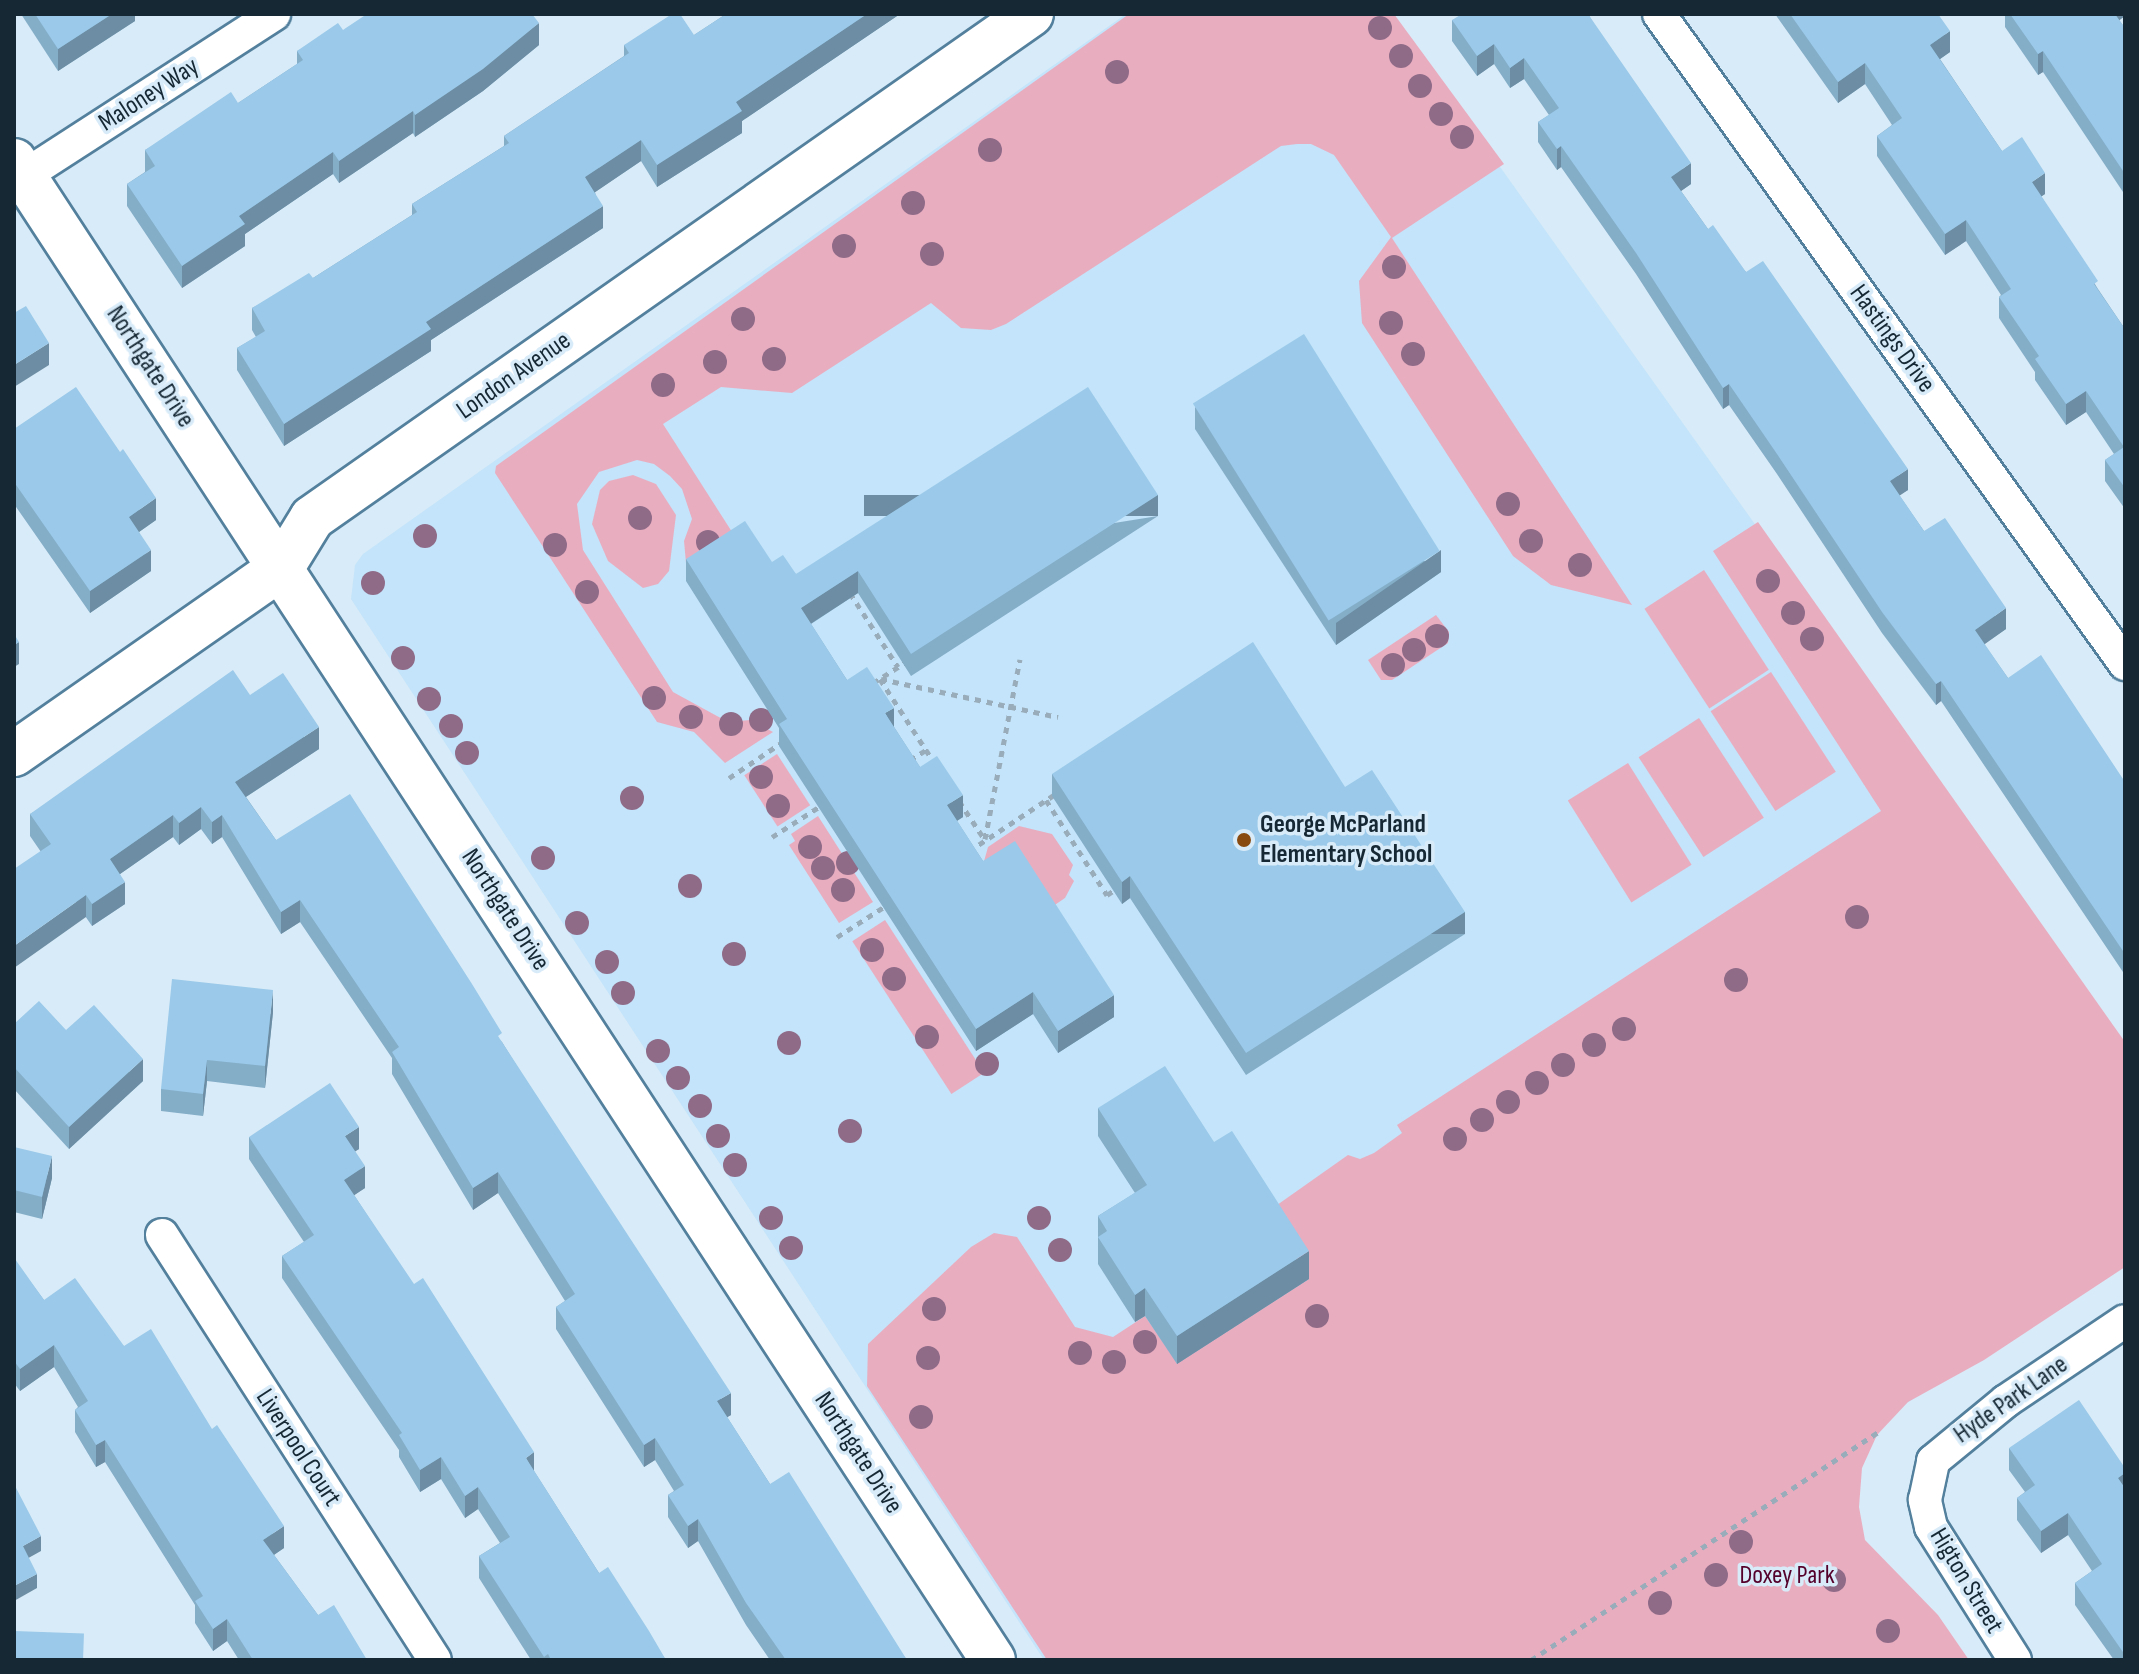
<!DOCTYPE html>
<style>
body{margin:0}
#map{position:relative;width:2139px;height:1674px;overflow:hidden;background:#d8ebf8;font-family:"Sofia Sans Condensed",sans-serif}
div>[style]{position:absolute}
.built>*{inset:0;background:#c3e4fa}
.green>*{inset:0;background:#e9adc0;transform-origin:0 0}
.path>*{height:5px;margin-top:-2.5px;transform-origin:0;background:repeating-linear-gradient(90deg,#99acb9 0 6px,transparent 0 12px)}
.roads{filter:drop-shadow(2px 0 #53809d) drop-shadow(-2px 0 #53809d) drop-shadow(0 2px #53809d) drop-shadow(0 -2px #53809d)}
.street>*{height:32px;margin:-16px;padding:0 16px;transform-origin:16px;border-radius:16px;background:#fff}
.secondary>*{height:44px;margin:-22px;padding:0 22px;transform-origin:22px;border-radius:22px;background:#fff}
.trees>*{width:24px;height:24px;margin:-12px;border-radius:50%;background:#8f6b88}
.wall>*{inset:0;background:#84adc8}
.shaded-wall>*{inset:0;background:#6c8da3;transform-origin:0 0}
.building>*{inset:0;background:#9ac9e9;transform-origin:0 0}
.dots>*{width:22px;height:22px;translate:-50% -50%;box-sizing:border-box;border:4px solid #d8ebf8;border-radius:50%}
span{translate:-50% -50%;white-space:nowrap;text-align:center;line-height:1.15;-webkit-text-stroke:7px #d8ebf8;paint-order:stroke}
.street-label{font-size:26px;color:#152834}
.poi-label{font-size:26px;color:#152834;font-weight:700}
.left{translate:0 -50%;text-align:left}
.park-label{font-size:26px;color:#54022c}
.frame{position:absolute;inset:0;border:16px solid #152834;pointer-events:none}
</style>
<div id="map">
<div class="built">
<i style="clip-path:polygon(1126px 14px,1391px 14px,2125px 1043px,2125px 1264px,1503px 1660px,1044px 1660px,351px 599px,355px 565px,363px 554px)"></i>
</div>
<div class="green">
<i style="clip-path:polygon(1129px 14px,1394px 14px,1504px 164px,1392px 238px,1632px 605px,1551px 585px,1513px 556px,1362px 323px,1359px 281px,1391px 237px,1334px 155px,1311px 144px,1297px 144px,1281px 146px,1006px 324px,991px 330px,961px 328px,931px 303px,792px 393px,721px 387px,663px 424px,741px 546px,686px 563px,684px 541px,692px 519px,682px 489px,670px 476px,654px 464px,637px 460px,599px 472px,577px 504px,583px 550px,673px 692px,728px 722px,750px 720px,773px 732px,725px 763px,694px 732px,657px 722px,495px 473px,496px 466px)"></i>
<i style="clip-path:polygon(633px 475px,656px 484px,676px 515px,669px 571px,658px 584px,643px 588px,608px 561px,592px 524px,600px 490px,609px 481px)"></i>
<i style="clip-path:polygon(1758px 522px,2125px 1042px,2125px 1267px,1984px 1360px,1908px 1402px,1877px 1435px,1862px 1468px,1859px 1507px,1865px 1540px,1938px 1615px,1969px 1660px,1047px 1660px,867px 1386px,868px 1344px,971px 1247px,994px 1233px,1017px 1237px,1075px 1327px,1113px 1337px,1145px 1316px,1177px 1363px,1309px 1279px,1267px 1212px,1348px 1155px,1360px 1159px,1374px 1153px,1402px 1133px,1397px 1125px,1881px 811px,1713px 551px)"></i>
<i style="left:1704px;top:570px;width:119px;height:71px;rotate:57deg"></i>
<i style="clip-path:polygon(1436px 615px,1449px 632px,1448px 643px,1392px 680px,1381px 680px,1368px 660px)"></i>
<i style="left:1771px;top:672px;width:119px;height:72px;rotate:57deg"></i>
<i style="left:1699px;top:718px;width:119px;height:72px;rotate:57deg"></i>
<i style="left:777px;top:754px;width:61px;height:39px;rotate:57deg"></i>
<i style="left:1628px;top:763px;width:120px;height:71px;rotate:58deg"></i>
<i style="clip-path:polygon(818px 816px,873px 902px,839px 923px,789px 845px,795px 841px,791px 834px)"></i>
<i style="clip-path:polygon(1019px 826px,1052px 834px,1073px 865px,1069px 875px,1074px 881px,1065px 898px,1046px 911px,979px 879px,988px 847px)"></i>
<i style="left:885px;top:920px;width:182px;height:39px;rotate:57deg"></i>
</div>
<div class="path">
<i style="left:850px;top:593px;width:88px;rotate:57deg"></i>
<i style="left:880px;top:679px;width:99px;rotate:57deg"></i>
<i style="left:881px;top:679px;width:181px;rotate:12.1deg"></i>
<i style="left:873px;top:683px;width:43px;rotate:-32.6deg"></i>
<i style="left:910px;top:760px;width:19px;rotate:-32deg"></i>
<i style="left:729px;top:778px;width:63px;rotate:-33.9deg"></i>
<i style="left:1046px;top:800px;width:113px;rotate:57.3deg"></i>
<i style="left:1107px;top:895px;width:11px;rotate:-34deg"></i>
<i style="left:959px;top:801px;width:47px;rotate:56.3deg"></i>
<i style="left:772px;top:837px;width:59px;rotate:-32.6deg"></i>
<i style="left:985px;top:839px;width:183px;rotate:-79deg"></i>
<i style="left:969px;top:851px;width:105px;rotate:-33.4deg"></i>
<i style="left:837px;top:937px;width:59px;rotate:-32.6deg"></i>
<i style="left:1531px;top:1660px;width:417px;rotate:-33.3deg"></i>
</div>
<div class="roads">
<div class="street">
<i style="left:1659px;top:14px;width:800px;rotate:54.36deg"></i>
<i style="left:24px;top:176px;width:298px;rotate:-32.9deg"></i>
<i style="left:162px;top:1235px;width:505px;rotate:57.29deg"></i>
<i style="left:2015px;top:1660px;width:157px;rotate:-122.3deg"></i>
<i style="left:1931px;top:1527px;width:28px;rotate:-103deg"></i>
<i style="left:1925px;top:1500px;width:40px;rotate:-78deg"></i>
<i style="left:1933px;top:1461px;width:94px;rotate:-39.4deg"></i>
<i style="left:2006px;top:1401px;width:143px;rotate:-33.9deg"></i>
</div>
<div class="secondary">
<i style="left:14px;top:161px;width:1790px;rotate:56.85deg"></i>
<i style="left:14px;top:754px;width:327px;rotate:-34.9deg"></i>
<i style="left:282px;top:567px;width:57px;rotate:-58.5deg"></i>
<i style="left:312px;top:518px;width:878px;rotate:-35.03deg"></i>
</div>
</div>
<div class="trees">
<i style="left:1380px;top:28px"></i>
<i style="left:1401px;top:56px"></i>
<i style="left:1117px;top:72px"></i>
<i style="left:1420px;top:86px"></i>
<i style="left:1441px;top:114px"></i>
<i style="left:1462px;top:137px"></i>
<i style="left:990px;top:150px"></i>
<i style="left:913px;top:203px"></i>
<i style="left:844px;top:246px"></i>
<i style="left:932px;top:254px"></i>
<i style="left:1394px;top:267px"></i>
<i style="left:743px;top:319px"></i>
<i style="left:1391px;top:323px"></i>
<i style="left:1413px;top:354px"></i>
<i style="left:774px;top:359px"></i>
<i style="left:715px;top:362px"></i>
<i style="left:663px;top:385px"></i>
<i style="left:1508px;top:504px"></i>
<i style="left:640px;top:518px"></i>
<i style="left:425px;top:536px"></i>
<i style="left:1531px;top:541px"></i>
<i style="left:708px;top:542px"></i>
<i style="left:555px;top:545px"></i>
<i style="left:1580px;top:565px"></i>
<i style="left:1768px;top:581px"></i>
<i style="left:373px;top:583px"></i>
<i style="left:587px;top:592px"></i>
<i style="left:1793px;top:613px"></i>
<i style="left:1437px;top:636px"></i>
<i style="left:1812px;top:639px"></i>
<i style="left:1414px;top:650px"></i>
<i style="left:403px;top:658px"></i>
<i style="left:1393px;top:665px"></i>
<i style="left:654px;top:698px"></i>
<i style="left:429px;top:699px"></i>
<i style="left:691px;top:717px"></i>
<i style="left:761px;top:720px"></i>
<i style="left:731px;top:724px"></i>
<i style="left:451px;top:726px"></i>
<i style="left:467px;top:753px"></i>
<i style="left:761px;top:777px"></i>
<i style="left:632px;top:798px"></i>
<i style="left:778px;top:806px"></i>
<i style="left:810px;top:847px"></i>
<i style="left:543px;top:858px"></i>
<i style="left:848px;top:863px"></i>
<i style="left:823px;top:868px"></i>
<i style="left:690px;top:886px"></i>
<i style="left:843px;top:890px"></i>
<i style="left:1857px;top:917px"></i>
<i style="left:577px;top:923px"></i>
<i style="left:872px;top:950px"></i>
<i style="left:734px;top:954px"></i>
<i style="left:607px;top:962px"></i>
<i style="left:894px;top:979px"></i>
<i style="left:1736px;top:980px"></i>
<i style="left:623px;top:993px"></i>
<i style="left:1624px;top:1029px"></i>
<i style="left:927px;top:1037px"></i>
<i style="left:789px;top:1043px"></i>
<i style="left:1594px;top:1045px"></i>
<i style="left:658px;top:1051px"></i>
<i style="left:987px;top:1064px"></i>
<i style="left:1563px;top:1065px"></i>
<i style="left:678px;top:1078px"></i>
<i style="left:1537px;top:1083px"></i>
<i style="left:1508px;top:1102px"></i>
<i style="left:700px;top:1106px"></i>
<i style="left:1482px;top:1120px"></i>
<i style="left:850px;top:1131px"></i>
<i style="left:718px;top:1136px"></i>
<i style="left:1455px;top:1139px"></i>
<i style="left:735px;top:1165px"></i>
<i style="left:771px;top:1218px"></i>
<i style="left:1039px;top:1218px"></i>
<i style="left:791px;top:1248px"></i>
<i style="left:1060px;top:1250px"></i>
<i style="left:934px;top:1309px"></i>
<i style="left:1317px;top:1316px"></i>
<i style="left:1145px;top:1342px"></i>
<i style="left:1080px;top:1353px"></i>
<i style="left:928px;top:1358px"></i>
<i style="left:1114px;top:1362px"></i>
<i style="left:921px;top:1417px"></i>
<i style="left:1741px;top:1542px"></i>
<i style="left:1716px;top:1575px"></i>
<i style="left:1834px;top:1580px"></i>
<i style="left:1660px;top:1603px"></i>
<i style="left:1888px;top:1631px"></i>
</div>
<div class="wall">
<i style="clip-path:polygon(21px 14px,135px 14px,135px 21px,58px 71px)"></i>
<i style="clip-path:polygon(726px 14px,900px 14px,742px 121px,742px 133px,657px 187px,641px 161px,595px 192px,603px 228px,431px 340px,431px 351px,284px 446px,237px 370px,237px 348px,256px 337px,252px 330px,252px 308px,313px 278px,412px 215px,412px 204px,504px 146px,504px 136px,624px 56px,624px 45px,694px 35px)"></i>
<i style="clip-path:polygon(1588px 14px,1691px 184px,1681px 191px,1708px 229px,1746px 272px,1908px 490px,1899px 495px,1924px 531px,2006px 629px,1984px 644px,2008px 678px,2125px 782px,2125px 975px,1941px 701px,1936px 705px,1882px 633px,1777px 474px,1729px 405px,1723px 409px,1636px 274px,1561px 167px,1557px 170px,1538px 142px,1538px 122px,1549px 115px,1524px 79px,1510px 88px,1494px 64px,1477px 76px,1452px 41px,1452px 20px)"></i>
<i style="clip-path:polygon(1775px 14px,1938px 14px,1950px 52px,1940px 59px,2002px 151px,2045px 194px,2041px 196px,2098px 289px,2125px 329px,2125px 509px,2105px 481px,2105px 460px,2114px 454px,2086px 412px,2066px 425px,2035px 380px,2035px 372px,1999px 318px,1999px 297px,2001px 295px,1966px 241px,1945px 255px,1877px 156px,1877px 136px,1892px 125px,1865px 84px,1838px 103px)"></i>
<i style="clip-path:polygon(2005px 14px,2125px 14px,2125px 16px,2119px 20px,2125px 28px,2125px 195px,2043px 72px,2038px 75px,2005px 27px)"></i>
<i style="clip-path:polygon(343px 30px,539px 45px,483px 91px,415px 137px,413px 133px,339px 183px,333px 174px,245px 234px,245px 246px,182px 288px,127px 206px,127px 184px,145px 172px,145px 150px,238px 103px,297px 64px,297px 51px)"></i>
<i style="clip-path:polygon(1195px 407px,1441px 572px,1336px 645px,1195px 429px)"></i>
<i style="clip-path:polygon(14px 429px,156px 520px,139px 532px,151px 571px,90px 613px,14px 504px)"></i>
<i style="clip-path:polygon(1158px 516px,911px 676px,858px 593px,811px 624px,847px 680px,894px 727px,920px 767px,963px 817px,957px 821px,983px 861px,1114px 1017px,1058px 1053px,1033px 1014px,976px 1051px,779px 746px,779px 728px,686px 581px,686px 559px,772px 562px,796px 574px)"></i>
<i style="clip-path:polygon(250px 695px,319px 749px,246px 797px,276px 840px,502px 1042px,731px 1415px,727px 1417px,770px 1484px,907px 1660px,770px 1660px,746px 1625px,698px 1541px,688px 1548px,668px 1517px,668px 1495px,674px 1491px,655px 1460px,644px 1467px,556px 1329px,556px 1307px,565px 1301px,498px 1193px,473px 1210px,392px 1074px,392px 1058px,300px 922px,281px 934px,222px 837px,212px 844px,201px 829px,179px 845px,173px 837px,120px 874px,125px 904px,92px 926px,30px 836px,30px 814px)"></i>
<i style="clip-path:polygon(1052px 774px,1345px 787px,1465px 934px,1246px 1075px,1130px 898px,1122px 904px,1052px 796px)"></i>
<i style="clip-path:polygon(273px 1012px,265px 1088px,207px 1081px,203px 1116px,161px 1111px,161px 1089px)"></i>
<i style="clip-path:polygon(14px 1024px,66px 1030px,143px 1081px,69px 1149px,14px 1089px)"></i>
<i style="clip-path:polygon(1098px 1108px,1214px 1142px,1309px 1279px,1177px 1364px,1145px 1316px,1135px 1322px,1098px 1264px,1098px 1216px,1135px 1193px,1098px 1136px)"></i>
<i style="clip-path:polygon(249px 1137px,359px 1149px,355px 1151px,365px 1188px,354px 1195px,534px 1471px,599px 1573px,666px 1660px,531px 1660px,479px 1578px,479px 1556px,500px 1543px,478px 1509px,465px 1518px,441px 1479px,420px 1492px,399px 1457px,399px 1450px,282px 1278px,282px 1256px,304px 1242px,249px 1159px)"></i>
<i style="clip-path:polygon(14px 1147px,52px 1178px,42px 1219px,14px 1212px)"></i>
<i style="clip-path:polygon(14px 1260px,44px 1300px,124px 1346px,284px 1548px,274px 1555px,318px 1615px,367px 1660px,239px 1660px,227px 1641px,213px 1651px,195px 1623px,195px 1605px,105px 1462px,96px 1467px,75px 1432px,75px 1410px,78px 1407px,54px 1367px,20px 1391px,14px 1383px)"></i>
<i style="clip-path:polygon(2009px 1448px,2125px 1468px,2125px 1660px,2114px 1660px,2075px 1605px,2075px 1583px,2092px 1571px,2068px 1535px,2041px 1553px,2017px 1520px,2017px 1498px,2025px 1492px,2009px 1470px)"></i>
</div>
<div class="shaded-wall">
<i style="clip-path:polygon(112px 14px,135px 14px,135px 21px,58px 71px,58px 49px)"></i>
<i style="clip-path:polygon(867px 14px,900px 14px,742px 121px,742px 133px,657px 187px,657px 165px,736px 102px)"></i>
<i style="clip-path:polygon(2110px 14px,2125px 14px,2125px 16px,2110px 27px)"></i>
<i style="clip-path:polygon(539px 23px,539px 45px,483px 91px,415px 137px,415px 115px)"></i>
<i style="clip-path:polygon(1950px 31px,1950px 52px,1930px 66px,1930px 45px)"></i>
<i style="clip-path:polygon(1494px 44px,1494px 64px,1477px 76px,1477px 56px)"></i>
<i style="clip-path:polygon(2043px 51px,2043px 72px,2038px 75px,2038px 54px)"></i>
<i style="clip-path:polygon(1524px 58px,1524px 79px,1510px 88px,1510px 68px)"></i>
<i style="clip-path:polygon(1865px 63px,1865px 84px,1838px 103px,1838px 82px)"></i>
<i style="clip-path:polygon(413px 111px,413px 133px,339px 183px,339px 161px)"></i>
<i style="clip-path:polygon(641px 140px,641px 161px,585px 199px,585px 177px)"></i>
<i style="clip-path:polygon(1561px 146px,1561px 167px,1557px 170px,1557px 149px)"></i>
<i style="clip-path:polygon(333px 152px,333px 174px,245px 234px,245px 246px,182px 288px,182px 266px,239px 216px)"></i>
<i style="clip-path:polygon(1691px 163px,1691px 184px,1671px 198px,1671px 177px)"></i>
<i style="clip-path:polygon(2045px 173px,2045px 194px,2032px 203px,2032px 182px)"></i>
<i style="clip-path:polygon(603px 206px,603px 228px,431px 340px,431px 351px,284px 446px,284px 424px,426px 322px)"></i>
<i style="clip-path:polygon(1966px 220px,1966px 241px,1945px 255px,1945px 234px)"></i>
<i style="clip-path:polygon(49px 343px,49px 365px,14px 387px,14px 365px)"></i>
<i style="clip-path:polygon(1729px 384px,1729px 405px,1723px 409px,1723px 388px)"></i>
<i style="clip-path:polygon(2086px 391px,2086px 412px,2066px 425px,2066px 404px)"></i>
<i style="clip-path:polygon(1908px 469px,1908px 490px,1890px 502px,1890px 481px)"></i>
<i style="left:1158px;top:495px;width:21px;height:294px;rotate:90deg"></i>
<i style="clip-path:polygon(156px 498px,156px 520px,129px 539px,129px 517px)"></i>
<i style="clip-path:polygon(151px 550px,151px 571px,90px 613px,90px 591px)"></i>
<i style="clip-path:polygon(1441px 550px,1441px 572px,1336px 645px,1336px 623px)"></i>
<i style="clip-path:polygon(858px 571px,858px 593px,801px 630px,801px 608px)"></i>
<i style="clip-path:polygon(2006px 608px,2006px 629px,1975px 651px,1975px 630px)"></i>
<i style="clip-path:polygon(19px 642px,19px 664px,14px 667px,14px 645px)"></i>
<i style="clip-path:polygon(1941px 681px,1941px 701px,1936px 705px,1936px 684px)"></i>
<i style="clip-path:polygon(894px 708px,894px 730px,885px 713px)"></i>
<i style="clip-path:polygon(319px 727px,319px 749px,235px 804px,235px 782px)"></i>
<i style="clip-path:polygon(963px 795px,963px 817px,947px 827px,947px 805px)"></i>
<i style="clip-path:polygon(201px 807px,201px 829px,179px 845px,179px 823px)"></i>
<i style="clip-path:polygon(173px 815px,173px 837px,110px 881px,110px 859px)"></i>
<i style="clip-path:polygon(222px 815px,222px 837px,212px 844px,212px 822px)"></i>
<i style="clip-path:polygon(1130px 876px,1130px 898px,1122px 904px,1122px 882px)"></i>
<i style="clip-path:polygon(125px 882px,125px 904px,92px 926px,92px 904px)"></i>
<i style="clip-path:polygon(86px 895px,86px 917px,14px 968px,14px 946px)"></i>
<i style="clip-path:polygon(300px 900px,300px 922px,281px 934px,281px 912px)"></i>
<i style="left:1465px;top:912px;width:22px;height:260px;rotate:90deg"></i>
<i style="clip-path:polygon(273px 990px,273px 1012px,265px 1088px,265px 1066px)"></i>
<i style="clip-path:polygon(1033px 992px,1033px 1014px,976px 1051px,976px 1029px)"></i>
<i style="clip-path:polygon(1114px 995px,1114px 1017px,1058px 1053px,1058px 1031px)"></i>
<i style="clip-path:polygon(143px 1059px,143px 1081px,69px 1149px,69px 1127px)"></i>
<i style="clip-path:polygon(207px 1060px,207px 1081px,203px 1116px,203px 1094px)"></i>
<i style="clip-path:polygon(359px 1127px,359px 1149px,345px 1158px,345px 1136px)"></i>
<i style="clip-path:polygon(52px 1156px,52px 1178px,42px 1219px,42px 1197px)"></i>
<i style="clip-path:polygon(365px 1166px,365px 1188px,344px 1202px,344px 1180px)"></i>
<i style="clip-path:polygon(498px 1172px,498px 1193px,473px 1210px,473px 1188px)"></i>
<i style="clip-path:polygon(1309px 1251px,1309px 1279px,1177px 1364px,1177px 1336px)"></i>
<i style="clip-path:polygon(1145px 1288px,1145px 1316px,1135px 1322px,1135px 1295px)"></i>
<i style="clip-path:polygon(54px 1345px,54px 1367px,20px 1391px,20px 1369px)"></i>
<i style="clip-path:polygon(731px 1393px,731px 1415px,717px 1423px,717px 1401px)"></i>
<i style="clip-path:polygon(655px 1438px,655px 1460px,644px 1467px,644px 1445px)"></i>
<i style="clip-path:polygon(105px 1440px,105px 1462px,96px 1467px,96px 1445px)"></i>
<i style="clip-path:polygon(534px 1452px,534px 1474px,526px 1458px)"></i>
<i style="clip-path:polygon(441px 1457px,441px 1479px,420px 1492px,420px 1470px)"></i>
<i style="clip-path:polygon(2125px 1473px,2125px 1495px,2118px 1478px)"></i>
<i style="clip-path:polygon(478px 1487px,478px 1509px,465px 1518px,465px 1496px)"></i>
<i style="clip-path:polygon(2068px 1513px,2068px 1535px,2041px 1553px,2041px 1531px)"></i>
<i style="clip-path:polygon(698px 1519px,698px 1541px,688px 1548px,688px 1526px)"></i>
<i style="clip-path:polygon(284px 1526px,284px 1548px,263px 1562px,263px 1540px)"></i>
<i style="clip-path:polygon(41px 1536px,41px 1551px,23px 1561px,23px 1546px)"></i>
<i style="clip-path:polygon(37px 1574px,37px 1588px,14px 1601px,14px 1586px)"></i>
<i style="clip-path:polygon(227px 1619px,227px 1641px,213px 1651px,213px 1629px)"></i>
</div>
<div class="building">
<i style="clip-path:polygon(35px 14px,112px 14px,58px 49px)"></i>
<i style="clip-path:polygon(367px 14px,532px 14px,539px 23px,483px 69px,415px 115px,413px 111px,339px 161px,333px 152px,239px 216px,245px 224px,182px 266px,127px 184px,155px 166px,145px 150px,231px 92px,238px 103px,303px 60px,297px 51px,338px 23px,343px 30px)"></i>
<i style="clip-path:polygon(672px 14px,680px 14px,694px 35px,726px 14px,867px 14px,736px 102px,742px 111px,657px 165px,641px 140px,585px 177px,603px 206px,426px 322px,431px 329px,284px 424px,237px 348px,265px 331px,252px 308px,309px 273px,313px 278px,417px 212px,412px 204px,509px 143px,504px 136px,629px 53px,624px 45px)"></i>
<i style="clip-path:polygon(1462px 14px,1588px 14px,1691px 163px,1671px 177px,1708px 229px,1713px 225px,1746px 272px,1763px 261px,1908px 469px,1890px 481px,1924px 531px,1945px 518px,2006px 608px,1975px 630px,2008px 678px,2041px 655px,2125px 782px,2125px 954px,1941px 681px,1936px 684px,1882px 612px,1777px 454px,1729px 384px,1723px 388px,1636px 253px,1561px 146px,1557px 149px,1538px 122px,1559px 108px,1524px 58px,1510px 68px,1494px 44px,1477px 56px,1452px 20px)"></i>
<i style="clip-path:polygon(1790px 14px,1938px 14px,1950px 31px,1930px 45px,2002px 151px,2022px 137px,2045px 173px,2032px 182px,2098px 281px,2094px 284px,2125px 329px,2125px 488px,2105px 460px,2124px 447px,2086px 391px,2066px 404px,2035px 359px,2039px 356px,1999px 297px,2011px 289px,1966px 220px,1945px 234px,1877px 136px,1902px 118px,1865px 63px,1838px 82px)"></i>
<i style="clip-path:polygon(2010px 14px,2115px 14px,2125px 28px,2125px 174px,2043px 51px,2038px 54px)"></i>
<i style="clip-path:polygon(26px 306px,49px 343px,14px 365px,14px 313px)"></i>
<i style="left:1304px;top:334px;width:256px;height:131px;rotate:58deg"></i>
<i style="clip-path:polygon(76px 387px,120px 452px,123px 449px,156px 498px,129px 517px,151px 550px,90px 591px,14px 482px,14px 429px)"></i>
<i style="clip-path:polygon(1088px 387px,1158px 495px,911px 654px,858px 571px,801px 608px,847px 680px,867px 667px,894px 708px,885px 713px,920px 767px,937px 756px,963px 795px,947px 805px,983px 861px,1015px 841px,1114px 995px,1058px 1031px,1033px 992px,976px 1029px,779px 724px,787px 719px,686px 559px,745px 521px,772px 562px,783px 555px,796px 574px)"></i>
<i style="clip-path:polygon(14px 634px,19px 642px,14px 645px)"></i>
<i style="clip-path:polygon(1253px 642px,1345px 787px,1372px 770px,1465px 912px,1246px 1053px,1130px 876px,1122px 882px,1052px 774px)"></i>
<i style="clip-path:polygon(233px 670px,250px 695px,283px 673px,319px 727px,235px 782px,276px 840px,350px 794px,472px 984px,502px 1033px,498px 1036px,731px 1393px,717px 1401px,770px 1484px,789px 1472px,907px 1660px,786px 1660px,746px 1603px,698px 1519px,688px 1526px,668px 1495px,684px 1485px,655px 1438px,644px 1445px,556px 1307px,575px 1294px,498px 1172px,473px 1188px,392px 1052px,399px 1047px,300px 900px,281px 912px,222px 815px,212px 822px,201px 807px,179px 823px,173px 815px,110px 859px,125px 882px,92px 904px,86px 895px,14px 946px,14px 869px,51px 844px,30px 814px)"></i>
<i style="clip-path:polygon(172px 979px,273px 990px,265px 1066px,207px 1060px,203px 1094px,161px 1089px)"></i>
<i style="clip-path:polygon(39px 1001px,66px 1030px,94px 1005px,143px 1059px,69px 1127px,14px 1067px,14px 1024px)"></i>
<i style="clip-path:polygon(1165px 1066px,1214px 1142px,1232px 1131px,1309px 1251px,1177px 1336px,1145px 1288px,1135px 1295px,1098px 1237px,1107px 1231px,1098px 1216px,1147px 1185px,1098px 1108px)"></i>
<i style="clip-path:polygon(330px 1083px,359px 1127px,345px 1136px,365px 1166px,344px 1180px,414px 1284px,423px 1278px,534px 1452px,526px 1458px,599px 1573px,608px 1567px,649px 1631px,666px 1660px,551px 1660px,548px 1654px,544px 1657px,479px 1556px,510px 1537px,478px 1487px,465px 1496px,441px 1457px,420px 1470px,399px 1435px,402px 1433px,282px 1256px,314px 1235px,249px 1137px)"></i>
<i style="clip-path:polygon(14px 1147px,52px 1156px,42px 1197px,14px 1190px)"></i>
<i style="clip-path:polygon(15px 1259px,44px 1300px,75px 1278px,124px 1346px,151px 1329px,212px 1429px,217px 1425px,284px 1526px,263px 1540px,318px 1615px,334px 1605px,367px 1660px,253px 1660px,227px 1619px,213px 1629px,195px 1601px,203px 1596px,105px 1440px,96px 1445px,75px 1410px,88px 1401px,54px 1345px,20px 1369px,14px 1361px,14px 1260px)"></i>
<i style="clip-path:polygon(2079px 1400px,2125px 1468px,2125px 1473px,2118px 1478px,2125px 1488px,2125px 1655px,2075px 1583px,2102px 1564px,2068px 1513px,2041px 1531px,2017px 1498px,2035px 1485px,2009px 1448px)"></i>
<i style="clip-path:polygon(14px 1484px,41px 1536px,23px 1546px,37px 1574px,14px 1586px)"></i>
<i style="left:14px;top:1631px;width:70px;height:29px;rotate:2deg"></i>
</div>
<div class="dots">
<i style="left:1244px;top:840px;background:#894b0f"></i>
</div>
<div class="street-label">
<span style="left:149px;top:95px;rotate:-33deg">Maloney Way</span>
<span style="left:1892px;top:339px;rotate:54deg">Hastings Drive</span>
<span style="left:150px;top:367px;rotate:57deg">Northgate Drive</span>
<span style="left:514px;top:376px;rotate:-35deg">London Avenue</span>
<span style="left:505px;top:910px;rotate:57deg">Northgate Drive</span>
<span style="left:2011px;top:1400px;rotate:-35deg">Hyde Park Lane</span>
<span style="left:298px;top:1448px;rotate:57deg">Liverpool Court</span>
<span style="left:858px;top:1453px;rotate:57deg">Northgate Drive</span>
<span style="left:1966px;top:1581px;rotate:59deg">Higton Street</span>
</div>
<div class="poi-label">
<span class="left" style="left:1260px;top:840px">George McParland<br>Elementary School</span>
</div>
<div class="park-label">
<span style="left:1787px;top:1576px">Doxey Park</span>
</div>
<div class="frame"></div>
</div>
